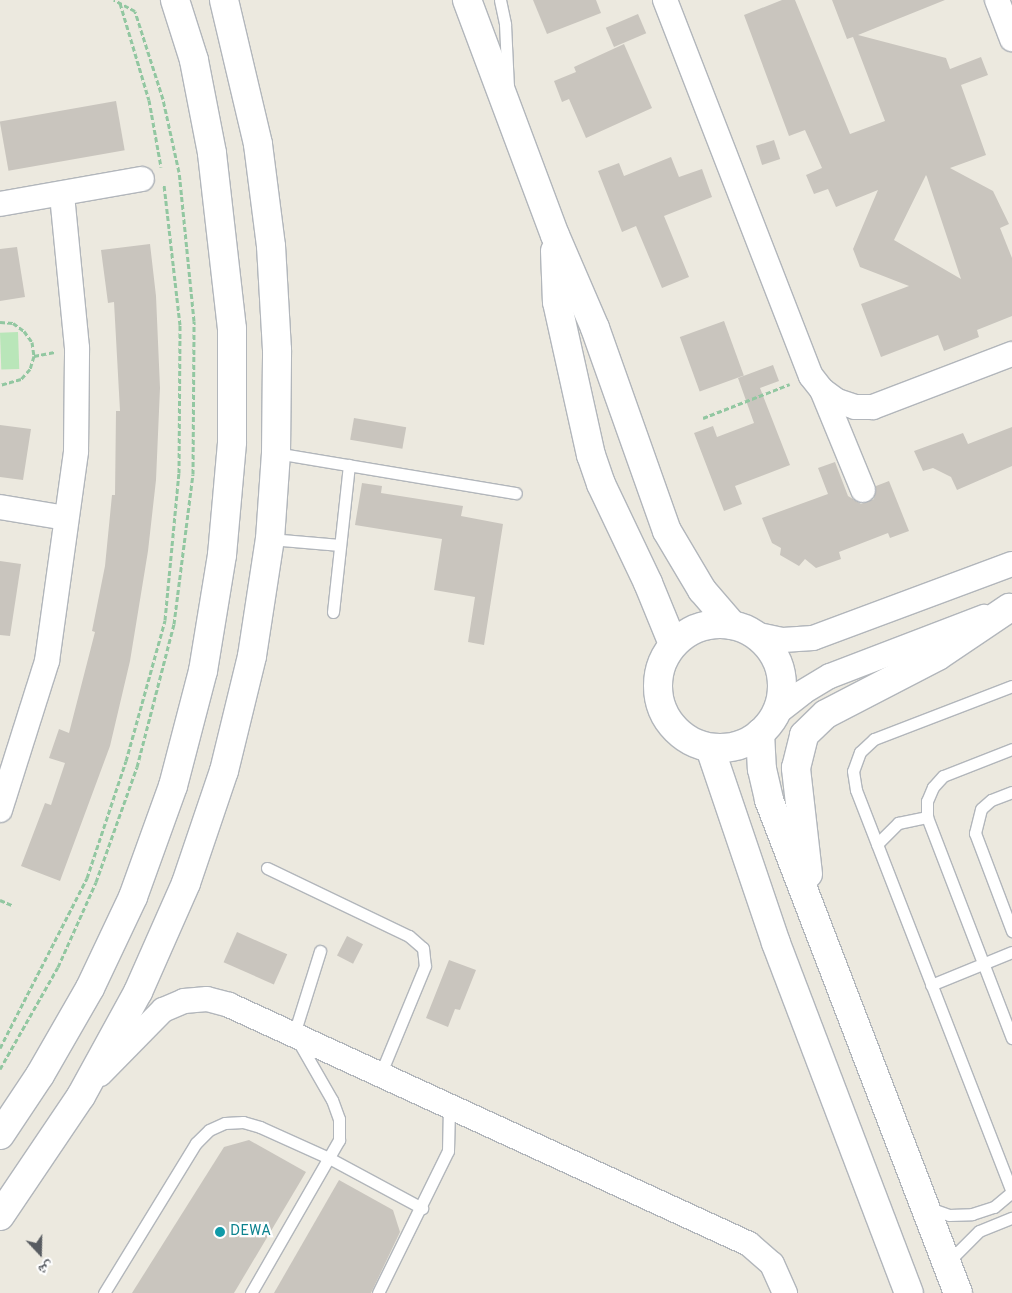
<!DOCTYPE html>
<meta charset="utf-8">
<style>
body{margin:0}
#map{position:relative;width:1012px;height:1293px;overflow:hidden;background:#ece9df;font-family:Overpass,"Noto Naskh Arabic",sans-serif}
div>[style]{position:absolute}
.green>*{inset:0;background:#b9e6b9;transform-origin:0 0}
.building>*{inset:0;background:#c9c5be;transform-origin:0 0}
.path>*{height:3px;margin-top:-1.5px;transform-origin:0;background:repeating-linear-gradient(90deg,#92c7a1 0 5px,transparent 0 7.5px)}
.roads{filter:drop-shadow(1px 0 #b2b6bb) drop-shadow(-1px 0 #b2b6bb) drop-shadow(0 1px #b2b6bb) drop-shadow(0 -1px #b2b6bb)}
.lane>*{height:11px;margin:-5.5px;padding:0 5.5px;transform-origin:5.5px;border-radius:5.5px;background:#fff}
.street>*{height:24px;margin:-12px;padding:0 12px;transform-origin:12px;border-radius:12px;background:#fff}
.secondary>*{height:28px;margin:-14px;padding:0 14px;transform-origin:14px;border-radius:14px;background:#fff}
.secondary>.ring{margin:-14px;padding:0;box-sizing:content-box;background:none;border:28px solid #fff;border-radius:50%}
.dots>*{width:14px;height:14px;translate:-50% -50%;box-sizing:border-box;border:2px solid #fff;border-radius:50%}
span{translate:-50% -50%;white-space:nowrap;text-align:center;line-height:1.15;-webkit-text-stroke:4.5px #fff;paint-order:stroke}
.culture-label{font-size:15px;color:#0d838f}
.left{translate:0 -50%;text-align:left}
.north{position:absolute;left:15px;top:1228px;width:50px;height:50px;-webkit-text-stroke:4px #fff;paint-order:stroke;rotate:159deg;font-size:14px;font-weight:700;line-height:20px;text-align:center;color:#585c61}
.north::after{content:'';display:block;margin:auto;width:18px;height:22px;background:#585c61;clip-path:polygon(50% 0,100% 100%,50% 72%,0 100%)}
</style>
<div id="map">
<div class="green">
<i style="left:18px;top:332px;width:37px;height:18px;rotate:88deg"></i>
</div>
<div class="building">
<i style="clip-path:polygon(533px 0,596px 0,601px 13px,547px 34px)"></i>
<i style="clip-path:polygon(evenodd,782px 0,795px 0,850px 134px,885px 121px,853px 37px,847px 39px,832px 0,945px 0,858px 35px,946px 58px,950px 69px,981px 57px,988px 75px,961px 85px,986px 155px,950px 168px,993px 191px,1009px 224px,1000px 228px,1012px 258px,1012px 316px,977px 330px,979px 337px,944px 351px,938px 335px,881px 357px,861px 304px,909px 286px,860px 267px,853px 249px,878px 190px,836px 207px,828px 189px,814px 194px,806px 175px,822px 168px,805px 130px,789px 136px,744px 15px,782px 0,926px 175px,927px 177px,961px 279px,894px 240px,926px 175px)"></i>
<i style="left:638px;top:14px;width:21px;height:35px;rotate:67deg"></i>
<i style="clip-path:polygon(624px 44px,652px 108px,586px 138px,569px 99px,562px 102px,554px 81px,576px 72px,574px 67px)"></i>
<i style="left:116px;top:101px;width:50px;height:118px;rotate:80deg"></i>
<i style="left:774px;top:140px;width:20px;height:19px;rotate:72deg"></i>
<i style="clip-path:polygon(671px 157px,679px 177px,702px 169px,712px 197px,664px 216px,689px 277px,662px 288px,636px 226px,622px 232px,598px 171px,619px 163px,624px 176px)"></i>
<i style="clip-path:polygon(150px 244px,156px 296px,160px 388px,156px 480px,148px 551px,130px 661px,110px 746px,60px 881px,21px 866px,45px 803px,51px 805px,65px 763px,49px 758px,59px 729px,69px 733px,95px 632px,92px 631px,105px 566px,112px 495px,115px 495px,116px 411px,120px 411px,114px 302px,108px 303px,101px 250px)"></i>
<i style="clip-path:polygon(17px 247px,25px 297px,0 301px,0 249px)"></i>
<i style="left:724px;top:321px;width:58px;height:47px;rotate:70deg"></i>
<i style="clip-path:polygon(773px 365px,779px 381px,760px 388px,790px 465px,735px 486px,742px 504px,724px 511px,694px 433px,713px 426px,717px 437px,754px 423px,738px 378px)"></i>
<i style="left:354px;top:418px;width:53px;height:22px;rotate:10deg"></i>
<i style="clip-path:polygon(0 425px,31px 429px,23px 480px,0 477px)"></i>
<i style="clip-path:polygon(1012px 427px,1012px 466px,957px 490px,951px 477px,933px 468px,923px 471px,914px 451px,963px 433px,968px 444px)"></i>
<i style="clip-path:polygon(835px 462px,848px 496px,861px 504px,874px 499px,876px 486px,889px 481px,909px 531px,890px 538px,888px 533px,839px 552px,841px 559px,816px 568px,805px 559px,799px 566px,780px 555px,781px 548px,772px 543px,762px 518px,828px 494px,818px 468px)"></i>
<i style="clip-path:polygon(362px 483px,382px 486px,381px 493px,463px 506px,461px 516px,503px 524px,484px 645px,468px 642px,475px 597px,434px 590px,442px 539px,355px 525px)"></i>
<i style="clip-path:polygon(0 561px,21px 564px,10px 636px,0 635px)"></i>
<i style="left:237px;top:932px;width:55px;height:33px;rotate:24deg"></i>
<i style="left:347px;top:936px;width:18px;height:22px;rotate:27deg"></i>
<i style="clip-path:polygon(449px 960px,476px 970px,460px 1010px,455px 1009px,448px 1027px,426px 1018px)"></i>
<i style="clip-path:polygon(249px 1140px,306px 1172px,234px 1293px,132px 1293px,224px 1147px)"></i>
<i style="clip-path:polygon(339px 1180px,393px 1210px,400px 1232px,371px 1293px,274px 1293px)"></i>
</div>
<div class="path">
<i style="left:120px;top:3px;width:101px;rotate:73.4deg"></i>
<i style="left:149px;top:100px;width:68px;rotate:79.8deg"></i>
<i style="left:0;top:322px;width:13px;rotate:4deg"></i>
<i style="left:13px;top:323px;width:14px;rotate:36deg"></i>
<i style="left:24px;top:331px;width:14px;rotate:54deg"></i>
<i style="left:32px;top:342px;width:14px;rotate:82deg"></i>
<i style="left:34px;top:356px;width:14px;rotate:107deg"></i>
<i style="left:30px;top:369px;width:13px;rotate:132deg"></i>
<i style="left:21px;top:379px;width:22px;rotate:164deg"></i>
<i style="left:34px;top:356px;width:21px;rotate:-11deg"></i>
<i style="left:703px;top:418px;width:93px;rotate:-21.3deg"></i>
<i style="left:0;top:900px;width:13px;rotate:23deg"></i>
<i style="left:0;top:1048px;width:191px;rotate:-62.9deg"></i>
<i style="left:87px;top:878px;width:123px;rotate:-71.6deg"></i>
<i style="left:126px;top:761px;width:146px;rotate:-74.5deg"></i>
<i style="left:165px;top:620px;width:148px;rotate:-84.6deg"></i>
<i style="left:179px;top:473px;width:148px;rotate:-89.6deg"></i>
<i style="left:180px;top:325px;width:141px;rotate:-96.5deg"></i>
<i style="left:0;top:1069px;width:117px;rotate:-60.4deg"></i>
<i style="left:58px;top:967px;width:93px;rotate:-65.9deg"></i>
<i style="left:96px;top:882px;width:122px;rotate:-70.4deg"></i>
<i style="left:137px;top:767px;width:148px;rotate:-75.5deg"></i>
<i style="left:174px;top:624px;width:151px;rotate:-82.8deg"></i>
<i style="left:193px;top:474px;width:153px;rotate:-89.6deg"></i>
<i style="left:194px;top:321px;width:150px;rotate:-95.7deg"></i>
<i style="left:179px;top:172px;width:75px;rotate:-102.4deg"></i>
<i style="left:163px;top:99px;width:92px;rotate:-107.7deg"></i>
<i style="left:135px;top:11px;width:24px;rotate:-152deg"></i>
</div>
<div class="roads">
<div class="lane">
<i style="left:500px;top:0;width:25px;rotate:78deg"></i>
<i style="left:505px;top:24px;width:63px;rotate:87.3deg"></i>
<i style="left:276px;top:453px;width:243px;rotate:9.5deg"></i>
<i style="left:270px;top:539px;width:70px;rotate:4.9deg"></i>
<i style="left:333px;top:612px;width:148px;rotate:-83.8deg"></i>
<i style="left:1012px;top:686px;width:148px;rotate:159deg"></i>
<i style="left:874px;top:739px;width:19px;rotate:137deg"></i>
<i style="left:860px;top:752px;width:20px;rotate:110deg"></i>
<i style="left:853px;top:771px;width:19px;rotate:81deg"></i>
<i style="left:856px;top:790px;width:431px;rotate:68.8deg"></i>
<i style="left:1012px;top:749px;width:74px;rotate:158.6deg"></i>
<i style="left:943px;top:776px;width:15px;rotate:132deg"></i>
<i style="left:933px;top:787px;width:15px;rotate:113deg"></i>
<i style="left:927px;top:801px;width:16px;rotate:90deg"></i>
<i style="left:927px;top:817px;width:237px;rotate:69deg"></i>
<i style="left:1012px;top:792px;width:22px;rotate:159deg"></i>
<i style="left:991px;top:800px;width:13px;rotate:138deg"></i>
<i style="left:981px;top:809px;width:25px;rotate:104deg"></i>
<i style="left:975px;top:833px;width:105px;rotate:69.3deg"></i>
<i style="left:877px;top:844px;width:30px;rotate:-45deg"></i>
<i style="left:898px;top:823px;width:30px;rotate:-12deg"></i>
<i style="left:267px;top:868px;width:157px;rotate:25.6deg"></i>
<i style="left:409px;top:936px;width:18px;rotate:41deg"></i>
<i style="left:423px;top:948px;width:18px;rotate:84deg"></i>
<i style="left:425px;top:966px;width:118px;rotate:112.4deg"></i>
<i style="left:931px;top:985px;width:87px;rotate:-22.2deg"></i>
<i style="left:929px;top:1208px;width:21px;rotate:19deg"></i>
<i style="left:949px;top:1215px;width:23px;rotate:-2deg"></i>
<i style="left:972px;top:1214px;width:23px;rotate:-18deg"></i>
<i style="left:994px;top:1207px;width:23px;rotate:-40deg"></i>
<i style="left:948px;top:1262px;width:44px;rotate:-45deg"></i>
<i style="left:979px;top:1231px;width:35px;rotate:-22deg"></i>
<i style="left:104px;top:1293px;width:176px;rotate:-58.5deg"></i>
<i style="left:196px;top:1143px;width:18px;rotate:-45deg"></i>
<i style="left:209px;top:1130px;width:17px;rotate:-24deg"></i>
<i style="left:225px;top:1123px;width:18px;rotate:-3deg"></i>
<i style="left:243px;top:1122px;width:18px;rotate:16deg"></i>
<i style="left:260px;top:1127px;width:76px;rotate:24.2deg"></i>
<i style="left:329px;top:1158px;width:106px;rotate:28.3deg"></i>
<i style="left:251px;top:1293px;width:177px;rotate:-60.1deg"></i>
<i style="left:339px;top:1140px;width:21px;rotate:-90deg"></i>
<i style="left:339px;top:1119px;width:20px;rotate:-110deg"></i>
<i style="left:332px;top:1100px;width:76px;rotate:-119.9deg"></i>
<i style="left:294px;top:1034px;width:87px;rotate:-72.6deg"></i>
<i style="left:378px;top:1293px;width:158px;rotate:-63.8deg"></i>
<i style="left:448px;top:1151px;width:43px;rotate:-88.7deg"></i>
</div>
<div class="street">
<i style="left:665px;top:0;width:403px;rotate:68.8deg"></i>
<i style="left:811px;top:376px;width:18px;rotate:52deg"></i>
<i style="left:822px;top:390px;width:19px;rotate:36deg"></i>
<i style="left:837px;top:401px;width:19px;rotate:18deg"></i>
<i style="left:855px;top:407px;width:18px"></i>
<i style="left:873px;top:407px;width:149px;rotate:-20.9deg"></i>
<i style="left:997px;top:0;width:42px;rotate:69deg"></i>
<i style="left:0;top:204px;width:144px;rotate:-10deg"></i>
<i style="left:822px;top:390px;width:108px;rotate:67.7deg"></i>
<i style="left:0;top:507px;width:67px;rotate:9.5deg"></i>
<i style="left:754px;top:634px;width:30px;rotate:12deg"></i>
<i style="left:783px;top:640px;width:30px;rotate:-4deg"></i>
<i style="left:813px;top:638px;width:212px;rotate:-20.4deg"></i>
<i style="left:774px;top:715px;width:37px;rotate:-38deg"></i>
<i style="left:803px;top:692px;width:31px;rotate:-31deg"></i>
<i style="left:830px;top:676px;width:165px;rotate:-21deg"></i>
<i style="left:0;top:810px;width:156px;rotate:-72.5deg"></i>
<i style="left:47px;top:661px;width:212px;rotate:-82.1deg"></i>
<i style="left:76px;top:451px;width:103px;rotate:-89.4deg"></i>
<i style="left:77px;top:348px;width:155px;rotate:-95.6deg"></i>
<i style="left:100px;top:1074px;width:90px;rotate:-45.5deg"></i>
<i style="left:163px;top:1010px;width:23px;rotate:-23deg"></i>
<i style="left:184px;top:1001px;width:23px;rotate:-5deg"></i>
<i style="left:207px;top:999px;width:23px;rotate:15deg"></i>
<i style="left:229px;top:1005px;width:572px;rotate:24.68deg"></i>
<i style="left:749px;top:1244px;width:30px;rotate:41deg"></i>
<i style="left:772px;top:1264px;width:32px;rotate:66deg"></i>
</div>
<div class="secondary">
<i style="left:467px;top:0;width:251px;rotate:69.5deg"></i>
<i style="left:555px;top:235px;width:101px;rotate:66.7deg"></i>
<i style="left:595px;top:328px;width:215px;rotate:70.5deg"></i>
<i style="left:667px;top:531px;width:69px;rotate:59.3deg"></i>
<i style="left:702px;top:590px;width:46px;rotate:49.4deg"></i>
<i style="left:555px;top:251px;width:51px;rotate:87.8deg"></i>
<i style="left:557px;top:302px;width:157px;rotate:77.5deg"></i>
<i style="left:591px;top:455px;width:31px;rotate:71deg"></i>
<i style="left:601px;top:484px;width:110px;rotate:64.6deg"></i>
<i style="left:648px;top:583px;width:66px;rotate:67.7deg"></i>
<i class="ring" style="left:658px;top:624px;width:96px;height:96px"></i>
<i style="left:760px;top:733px;width:36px;rotate:87deg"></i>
<i style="left:762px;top:769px;width:32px;rotate:77deg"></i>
<i style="left:769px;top:800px;width:528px;rotate:69.02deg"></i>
<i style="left:710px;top:748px;width:206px;rotate:71.3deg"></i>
<i style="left:776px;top:943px;width:374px;rotate:69.2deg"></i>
<i style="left:808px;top:874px;width:107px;rotate:-96.5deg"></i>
<i style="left:796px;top:768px;width:34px;rotate:-76deg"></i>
<i style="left:804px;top:735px;width:30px;rotate:-44deg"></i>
<i style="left:826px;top:714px;width:126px;rotate:-27.4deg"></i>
<i style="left:938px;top:656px;width:86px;rotate:-34.1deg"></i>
<i style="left:0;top:1135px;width:72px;rotate:-56.3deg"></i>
<i style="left:40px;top:1075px;width:100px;rotate:-60.1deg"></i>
<i style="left:90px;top:988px;width:101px;rotate:-64.7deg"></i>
<i style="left:133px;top:897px;width:118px;rotate:-70.2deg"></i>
<i style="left:173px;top:786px;width:119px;rotate:-75.4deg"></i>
<i style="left:203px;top:671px;width:118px;rotate:-80.7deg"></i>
<i style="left:222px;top:555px;width:113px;rotate:-84.9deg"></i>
<i style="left:232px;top:442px;width:113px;rotate:-90deg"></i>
<i style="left:232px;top:329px;width:177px;rotate:-96.5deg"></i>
<i style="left:212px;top:153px;width:95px;rotate:-101deg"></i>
<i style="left:194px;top:60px;width:63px;rotate:-107.6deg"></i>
<i style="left:0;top:1216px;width:145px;rotate:-56deg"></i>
<i style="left:81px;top:1096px;width:119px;rotate:-61.3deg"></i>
<i style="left:138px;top:992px;width:119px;rotate:-66.2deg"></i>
<i style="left:186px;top:883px;width:118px;rotate:-71.3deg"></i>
<i style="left:224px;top:771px;width:118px;rotate:-76.3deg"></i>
<i style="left:252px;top:656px;width:118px;rotate:-81.3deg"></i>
<i style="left:270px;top:539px;width:86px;rotate:-86deg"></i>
<i style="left:276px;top:453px;width:103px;rotate:-89.4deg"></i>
<i style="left:277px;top:350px;width:104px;rotate:-93.3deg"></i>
<i style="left:271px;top:246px;width:103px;rotate:-97.3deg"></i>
<i style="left:258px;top:144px;width:148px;rotate:-103.3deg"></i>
</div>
</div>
<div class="dots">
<i style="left:220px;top:1232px;background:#0f9aa8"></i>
</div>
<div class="culture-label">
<span class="left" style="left:230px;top:1232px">DEWA</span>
</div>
<div class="north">ش</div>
</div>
